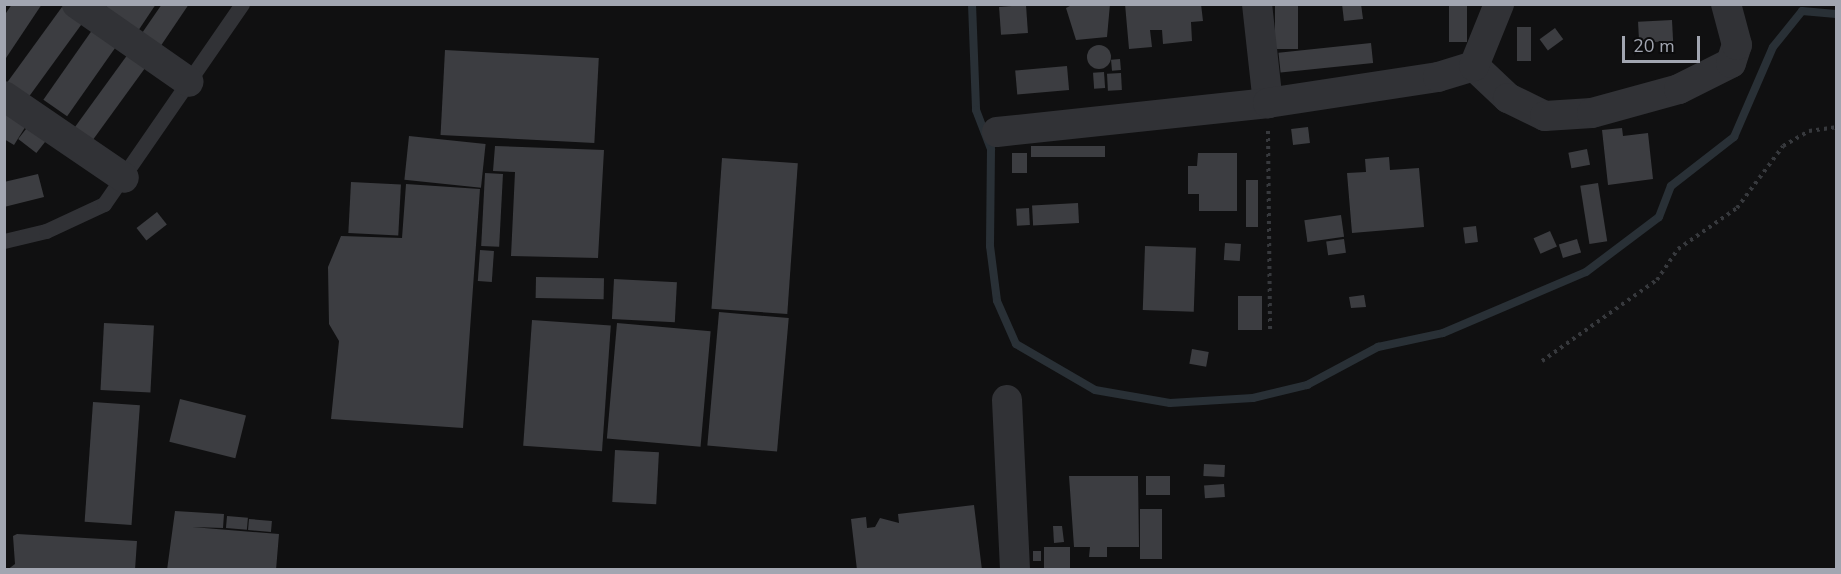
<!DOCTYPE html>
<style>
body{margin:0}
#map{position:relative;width:1841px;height:574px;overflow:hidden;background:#101011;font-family:"Nunito Sans",sans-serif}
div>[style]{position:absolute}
.stream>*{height:8px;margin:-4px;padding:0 4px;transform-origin:4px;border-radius:4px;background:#293036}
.building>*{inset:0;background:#3c3d41;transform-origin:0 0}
.round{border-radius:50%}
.path>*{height:4px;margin-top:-2px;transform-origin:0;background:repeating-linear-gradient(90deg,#37393d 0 3px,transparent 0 7.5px)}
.lane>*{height:15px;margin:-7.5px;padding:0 7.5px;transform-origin:7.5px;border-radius:7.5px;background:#313236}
.street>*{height:30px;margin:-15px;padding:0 15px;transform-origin:15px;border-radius:15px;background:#313236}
span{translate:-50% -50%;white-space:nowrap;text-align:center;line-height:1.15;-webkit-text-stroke:5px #0b0b0c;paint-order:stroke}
.frame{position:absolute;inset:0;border:6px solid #a2a6b1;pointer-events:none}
.scale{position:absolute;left:1622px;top:36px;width:78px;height:27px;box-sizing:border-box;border:3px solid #a2a6b1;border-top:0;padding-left:8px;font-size:18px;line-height:21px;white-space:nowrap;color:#a2a6b1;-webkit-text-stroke:4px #0b0b0c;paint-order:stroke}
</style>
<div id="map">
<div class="stream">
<i style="left:972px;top:4px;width:106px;rotate:87.8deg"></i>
<i style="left:976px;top:110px;width:42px;rotate:69deg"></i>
<i style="left:991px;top:149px;width:97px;rotate:90.6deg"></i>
<i style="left:990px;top:246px;width:55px;rotate:82.7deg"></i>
<i style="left:997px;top:301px;width:47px;rotate:66.2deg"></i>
<i style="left:1016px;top:344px;width:91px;rotate:30.2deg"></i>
<i style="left:1095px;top:390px;width:76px;rotate:9.8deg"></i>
<i style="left:1170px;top:403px;width:83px;rotate:-3.4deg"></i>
<i style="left:1253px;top:398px;width:56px;rotate:-13.5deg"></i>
<i style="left:1307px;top:385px;width:81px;rotate:-28.2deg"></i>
<i style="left:1378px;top:347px;width:66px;rotate:-12.2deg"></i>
<i style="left:1443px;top:333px;width:155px;rotate:-23.1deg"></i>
<i style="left:1586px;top:272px;width:91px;rotate:-37deg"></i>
<i style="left:1659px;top:217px;width:33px;rotate:-69deg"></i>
<i style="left:1671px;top:186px;width:80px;rotate:-37.9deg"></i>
<i style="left:1734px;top:137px;width:98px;rotate:-66.6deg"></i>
<i style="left:1773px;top:47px;width:46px;rotate:-51.1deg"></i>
<i style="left:1802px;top:11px;width:34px;rotate:5deg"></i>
</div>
<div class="building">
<i style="clip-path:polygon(12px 4px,42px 4px,4px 61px,4px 16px)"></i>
<i style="clip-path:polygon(108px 4px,156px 4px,134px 37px,101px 14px)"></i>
<i style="clip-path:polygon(162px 4px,189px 4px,158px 50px,140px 36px)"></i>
<i style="clip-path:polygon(1074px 4px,1110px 4px,1107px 37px,1076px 40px,1066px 8px)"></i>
<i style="clip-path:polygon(1125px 4px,1201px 4px,1203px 21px,1191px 22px,1192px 41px,1163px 44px,1162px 30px,1150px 30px,1152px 47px,1129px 49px)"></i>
<i style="clip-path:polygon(1342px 4px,1361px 4px,1363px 19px,1344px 21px)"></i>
<i style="left:1449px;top:4px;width:18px;height:38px"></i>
<i style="left:1026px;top:5px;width:28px;height:27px;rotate:86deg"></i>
<i style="left:1275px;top:5px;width:23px;height:44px"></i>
<i style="left:62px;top:7px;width:26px;height:98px;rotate:36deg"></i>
<i style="left:1672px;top:20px;width:21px;height:34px;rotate:87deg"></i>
<i style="left:95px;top:26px;width:29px;height:90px;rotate:35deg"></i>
<i style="left:1517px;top:27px;width:14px;height:34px"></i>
<i style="left:1555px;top:28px;width:14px;height:19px;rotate:54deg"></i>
<i style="left:1371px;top:43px;width:20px;height:93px;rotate:84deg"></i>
<i class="round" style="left:1087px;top:45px;width:24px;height:24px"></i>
<i style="left:445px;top:50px;width:154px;height:85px;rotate:3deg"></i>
<i style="left:128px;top:54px;width:22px;height:97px;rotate:36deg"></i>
<i style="left:1120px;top:59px;width:11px;height:9px;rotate:85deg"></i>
<i style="left:1067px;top:66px;width:24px;height:52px;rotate:85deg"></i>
<i style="left:1104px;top:72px;width:16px;height:11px;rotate:86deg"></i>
<i style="left:1121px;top:73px;width:17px;height:14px;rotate:87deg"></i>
<i style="clip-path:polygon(4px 106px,29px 121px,14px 145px,4px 139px)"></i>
<i style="left:33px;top:120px;width:23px;height:24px;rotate:38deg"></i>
<i style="left:1308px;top:127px;width:16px;height:17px;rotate:83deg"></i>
<i style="clip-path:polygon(1622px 128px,1623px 136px,1648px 133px,1653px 179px,1608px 185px,1602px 130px)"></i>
<i style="left:409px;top:136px;width:77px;height:44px;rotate:6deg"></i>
<i style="clip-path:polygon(495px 146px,604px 150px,598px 258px,511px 256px,515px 172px,493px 171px)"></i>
<i style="left:1105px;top:146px;width:11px;height:74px;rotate:90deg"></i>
<i style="left:1587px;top:149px;width:16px;height:19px;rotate:79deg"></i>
<i style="left:1012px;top:153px;width:15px;height:20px"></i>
<i style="clip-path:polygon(1198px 153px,1237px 153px,1237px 211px,1199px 211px,1199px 194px,1188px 194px,1188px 166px,1197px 166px)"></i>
<i style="clip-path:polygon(1389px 157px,1390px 170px,1419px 168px,1424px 227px,1352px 233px,1347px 173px,1366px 172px,1365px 159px)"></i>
<i style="left:722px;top:158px;width:76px;height:151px;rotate:4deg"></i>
<i style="left:485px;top:173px;width:18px;height:73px;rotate:3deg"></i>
<i style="clip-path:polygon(38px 174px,44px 197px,4px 207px,4px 182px)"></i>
<i style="left:1246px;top:180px;width:12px;height:47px"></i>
<i style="left:351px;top:182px;width:50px;height:51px;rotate:3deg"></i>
<i style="left:1598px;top:183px;width:59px;height:18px;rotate:81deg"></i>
<i style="clip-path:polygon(406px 184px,480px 189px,463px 428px,331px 419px,339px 341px,329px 324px,328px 267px,341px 236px,402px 238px)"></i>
<i style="left:1078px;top:203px;width:20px;height:46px;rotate:87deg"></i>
<i style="left:1029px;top:208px;width:17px;height:13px;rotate:87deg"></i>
<i style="left:157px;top:212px;width:16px;height:26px;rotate:52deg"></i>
<i style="left:1341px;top:215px;width:22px;height:37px;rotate:82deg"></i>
<i style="left:1476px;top:226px;width:16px;height:13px;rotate:83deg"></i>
<i style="left:1550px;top:231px;width:17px;height:18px;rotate:66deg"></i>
<i style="left:1344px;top:239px;width:14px;height:18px;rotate:82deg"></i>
<i style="left:1577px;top:239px;width:14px;height:19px;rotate:73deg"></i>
<i style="left:1225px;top:243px;width:16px;height:17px;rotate:4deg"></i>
<i style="left:1145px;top:246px;width:51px;height:64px;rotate:2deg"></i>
<i style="left:480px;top:250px;width:14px;height:31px;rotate:4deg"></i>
<i style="left:536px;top:277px;width:68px;height:21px;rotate:1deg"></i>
<i style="left:614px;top:279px;width:63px;height:40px;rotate:3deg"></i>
<i style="clip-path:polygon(1364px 295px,1366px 307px,1351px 308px,1349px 297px)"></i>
<i style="left:1238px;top:296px;width:24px;height:34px"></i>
<i style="left:719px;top:312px;width:70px;height:134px;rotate:5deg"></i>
<i style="left:532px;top:320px;width:79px;height:126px;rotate:4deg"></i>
<i style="left:104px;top:323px;width:50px;height:67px;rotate:3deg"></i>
<i style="left:617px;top:323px;width:94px;height:116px;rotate:5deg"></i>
<i style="left:1192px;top:349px;width:17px;height:15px;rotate:10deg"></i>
<i style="left:180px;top:399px;width:68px;height:44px;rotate:14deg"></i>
<i style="left:93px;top:402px;width:47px;height:120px;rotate:4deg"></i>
<i style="left:615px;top:450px;width:44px;height:52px;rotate:3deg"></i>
<i style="left:1204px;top:464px;width:21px;height:12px;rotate:3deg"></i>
<i style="clip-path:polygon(1069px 476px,1138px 476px,1139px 547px,1107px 547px,1107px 557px,1089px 557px,1090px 547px,1074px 547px)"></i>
<i style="left:1146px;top:476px;width:24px;height:19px"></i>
<i style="left:1224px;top:484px;width:13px;height:20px;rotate:86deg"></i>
<i style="clip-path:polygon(974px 505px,982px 570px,857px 570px,851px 519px,866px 517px,867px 528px,875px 527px,880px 518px,899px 523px,898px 514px)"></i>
<i style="left:1140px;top:509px;width:22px;height:50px"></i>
<i style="clip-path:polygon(175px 511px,224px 514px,223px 528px,192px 527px,279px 534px,276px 570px,167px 570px)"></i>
<i style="left:227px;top:516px;width:21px;height:12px;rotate:5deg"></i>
<i style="left:249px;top:519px;width:23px;height:11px;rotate:5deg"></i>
<i style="clip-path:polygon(1053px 526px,1062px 526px,1064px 542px,1054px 543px)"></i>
<i style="clip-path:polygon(17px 534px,137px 541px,135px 570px,7px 570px,15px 564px,13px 536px)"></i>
<i style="left:1044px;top:547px;width:26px;height:23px"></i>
<i style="left:1033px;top:551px;width:8px;height:10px"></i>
</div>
<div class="path">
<i style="left:1268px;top:131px;width:200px;rotate:89.4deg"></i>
<i style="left:1542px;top:361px;width:141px;rotate:-35.2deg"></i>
<i style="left:1657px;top:280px;width:37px;rotate:-56deg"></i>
<i style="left:1678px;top:249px;width:72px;rotate:-34.8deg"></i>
<i style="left:1737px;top:208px;width:77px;rotate:-53.4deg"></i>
<i style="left:1783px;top:146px;width:30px;rotate:-30deg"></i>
<i style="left:1809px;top:131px;width:27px;rotate:-8deg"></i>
</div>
<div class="lane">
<i style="left:4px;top:241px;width:43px;rotate:-13.4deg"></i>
<i style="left:46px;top:231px;width:64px;rotate:-25deg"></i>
<i style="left:104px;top:204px;width:243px;rotate:-55.4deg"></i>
</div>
<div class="street">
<i style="left:77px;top:4px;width:136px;rotate:34.9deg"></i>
<i style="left:1257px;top:4px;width:100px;rotate:83.7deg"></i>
<i style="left:1474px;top:66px;width:47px;rotate:43.3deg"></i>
<i style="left:1508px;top:98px;width:41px;rotate:25.9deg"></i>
<i style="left:1545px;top:116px;width:47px;rotate:-3.7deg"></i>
<i style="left:1592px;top:113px;width:90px;rotate:-15.4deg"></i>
<i style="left:1679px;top:89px;width:58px;rotate:-26.6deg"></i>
<i style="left:1731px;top:63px;width:19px;rotate:-72deg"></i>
<i style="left:1737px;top:45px;width:42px;rotate:-105deg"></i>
<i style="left:4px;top:96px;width:145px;rotate:34.3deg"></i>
<i style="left:997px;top:132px;width:273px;rotate:-6.1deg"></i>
<i style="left:1268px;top:103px;width:172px;rotate:-8.7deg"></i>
<i style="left:1438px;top:77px;width:38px;rotate:-17deg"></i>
<i style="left:1474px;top:66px;width:67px;rotate:-68deg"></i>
<i style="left:1007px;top:400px;width:170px;rotate:87.3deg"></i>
</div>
<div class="frame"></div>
<div class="scale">20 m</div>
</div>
